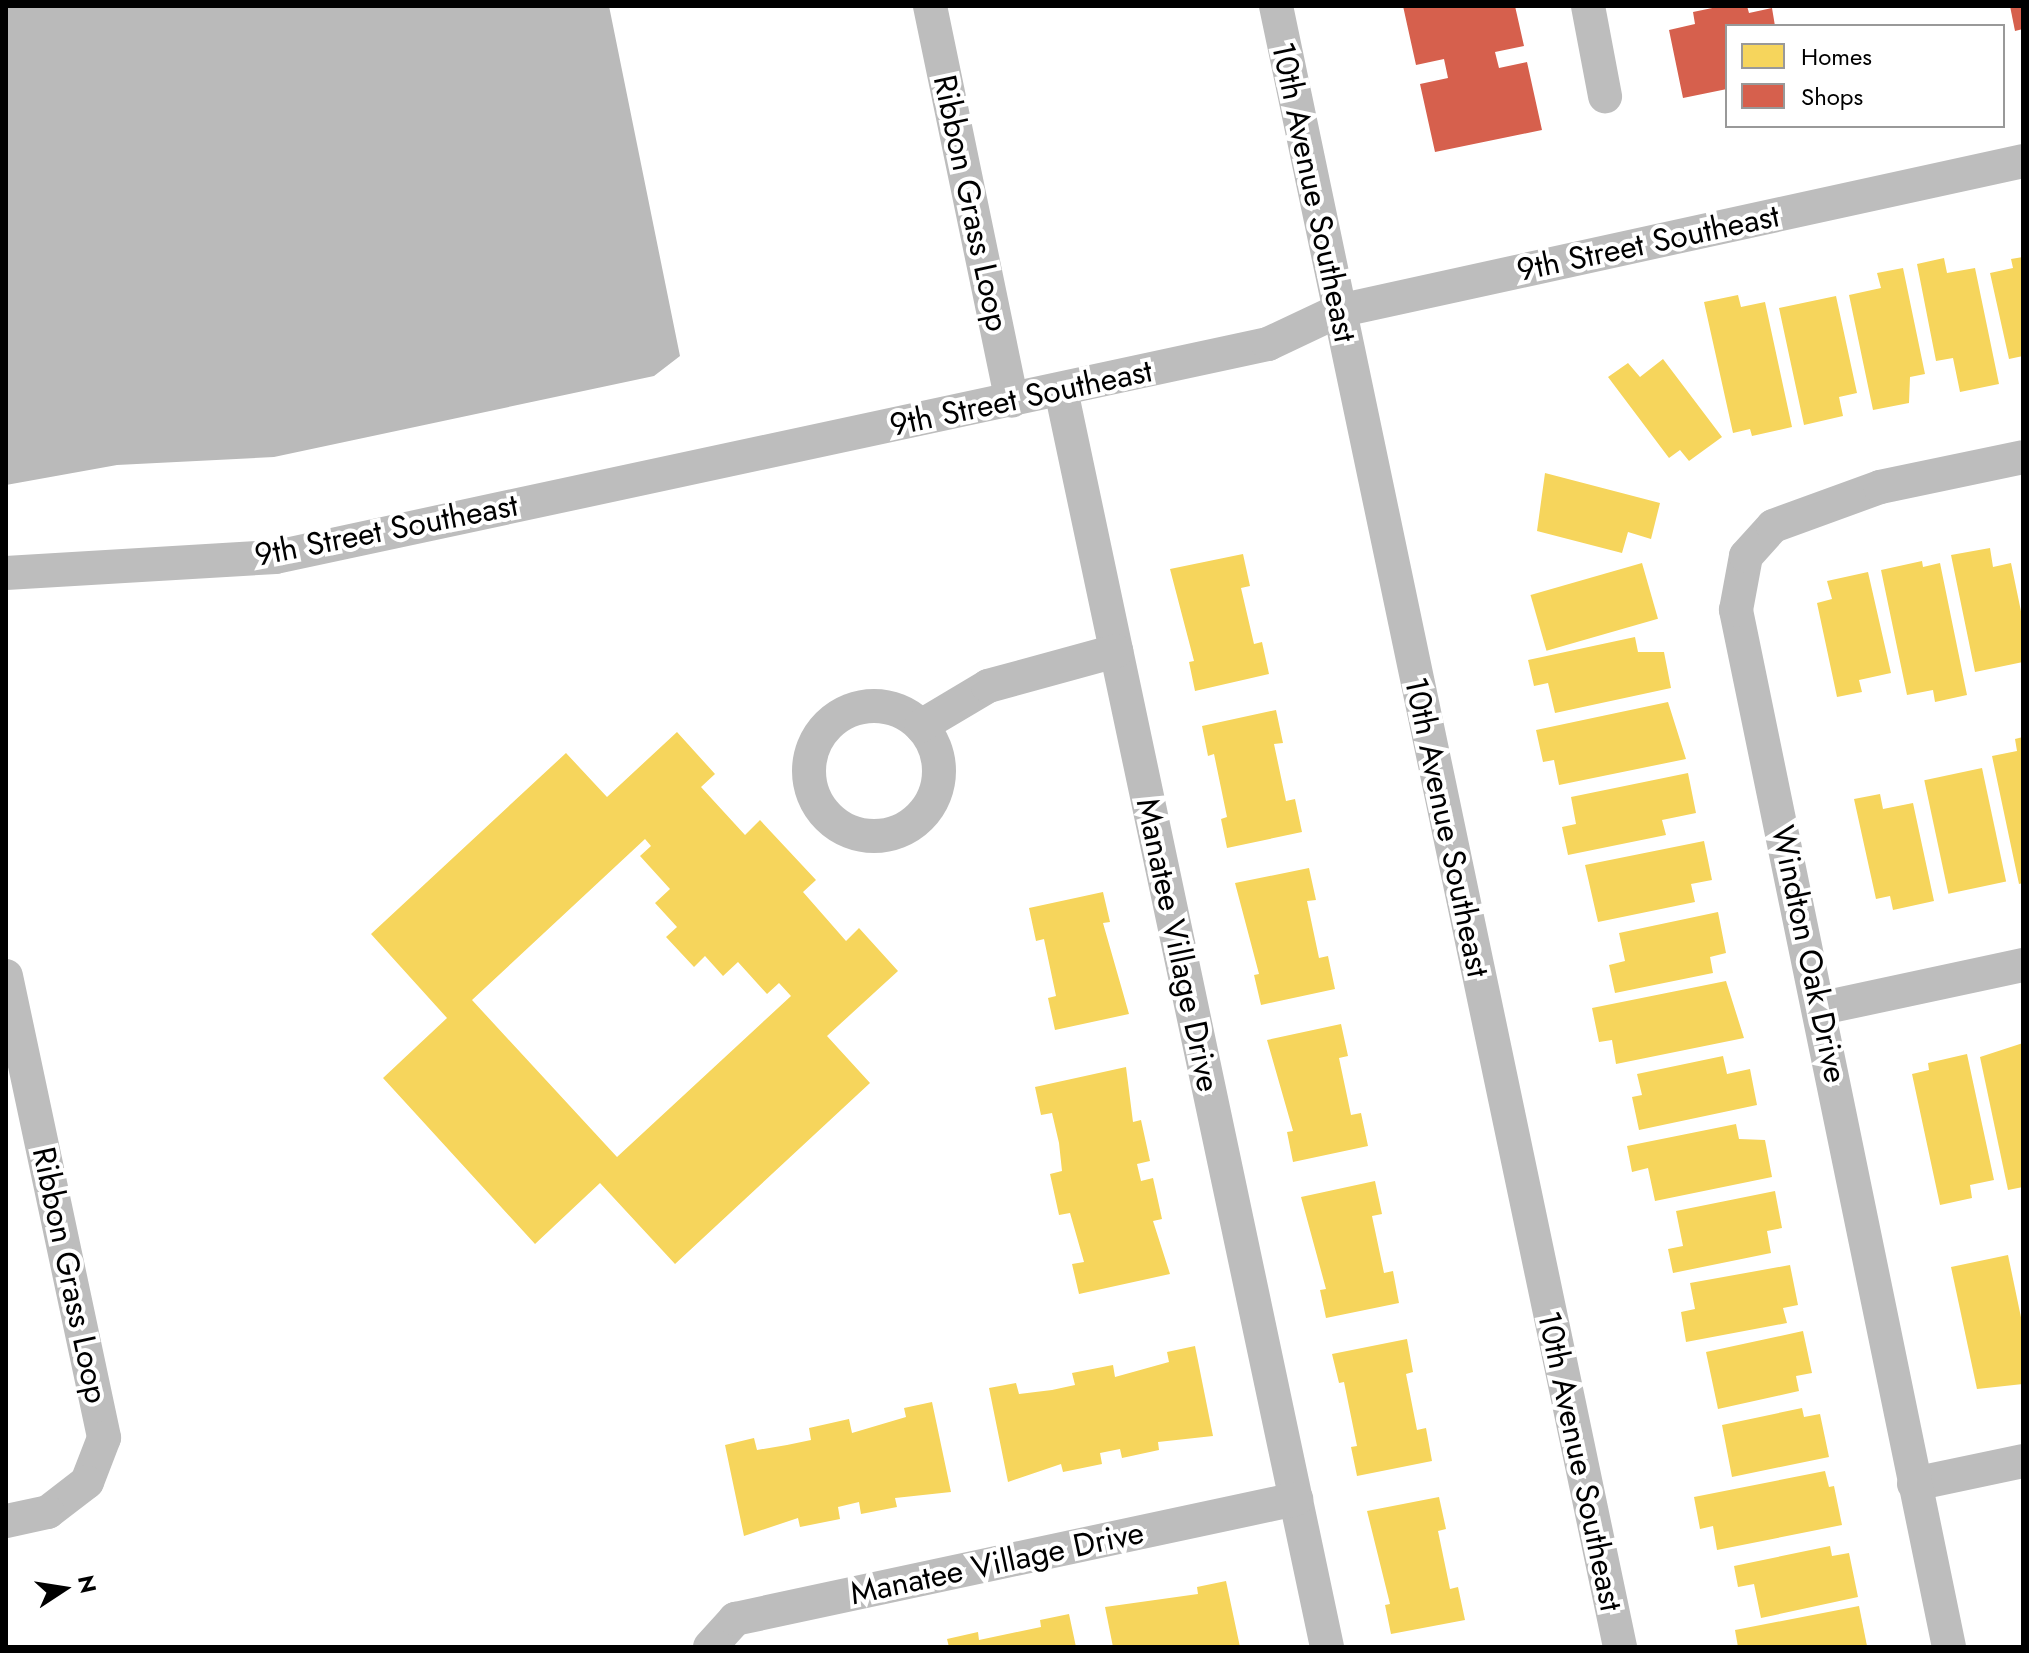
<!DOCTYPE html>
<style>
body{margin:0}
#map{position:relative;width:2029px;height:1653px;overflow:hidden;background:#fff;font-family:Jost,sans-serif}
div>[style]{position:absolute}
.water>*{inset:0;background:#bababa}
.homes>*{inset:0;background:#f6d55c;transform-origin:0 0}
.shops>*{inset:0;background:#d6604d}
.minor>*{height:34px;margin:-17px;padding:0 17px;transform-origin:17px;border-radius:17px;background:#bdbdbd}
.minor>.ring{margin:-17px;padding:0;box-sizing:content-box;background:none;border:34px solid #bdbdbd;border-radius:50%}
span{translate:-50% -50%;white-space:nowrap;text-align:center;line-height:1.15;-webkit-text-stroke:8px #fff;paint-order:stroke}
.street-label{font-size:32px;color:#000}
.frame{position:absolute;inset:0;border:8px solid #000;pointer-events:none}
.legend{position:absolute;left:1725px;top:24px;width:280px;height:104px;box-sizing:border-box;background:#fff;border:2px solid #999;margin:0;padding:10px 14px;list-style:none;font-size:24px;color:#000}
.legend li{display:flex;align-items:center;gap:16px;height:40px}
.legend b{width:40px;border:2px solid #999}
.north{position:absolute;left:24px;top:1549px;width:80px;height:80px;-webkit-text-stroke:6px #fff;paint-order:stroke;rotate:78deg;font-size:22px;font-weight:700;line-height:32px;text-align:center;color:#000}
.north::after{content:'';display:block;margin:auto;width:28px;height:36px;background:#000;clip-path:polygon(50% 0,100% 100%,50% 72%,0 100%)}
</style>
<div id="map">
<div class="water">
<i style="clip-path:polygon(6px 6px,609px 6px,680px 356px,654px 376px,274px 457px,117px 465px,6px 485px)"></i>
</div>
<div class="homes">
<i style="clip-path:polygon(2023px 257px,2023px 356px,2009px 359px,1990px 273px,2013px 268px,2011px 259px)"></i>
<i style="clip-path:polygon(1944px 258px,1947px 273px,1975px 268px,1999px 384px,1960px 392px,1953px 358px,1936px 361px,1917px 264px)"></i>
<i style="clip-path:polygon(1903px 268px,1925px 374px,1910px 377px,1909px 403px,1873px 410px,1849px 295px,1881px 288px,1877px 273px)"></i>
<i style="clip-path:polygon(1738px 295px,1741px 307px,1765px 302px,1792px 427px,1752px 436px,1750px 429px,1733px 433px,1704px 302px)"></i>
<i style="clip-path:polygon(1836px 296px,1857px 393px,1839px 397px,1843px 416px,1804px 425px,1779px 308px)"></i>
<i style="clip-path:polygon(1663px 359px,1722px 437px,1689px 461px,1680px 450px,1669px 458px,1608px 377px,1628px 363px,1640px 377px)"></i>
<i style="clip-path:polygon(1545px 473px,1660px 503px,1651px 539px,1628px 532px,1622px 553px,1537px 531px)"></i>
<i style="clip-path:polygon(1990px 548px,1993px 567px,2011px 563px,2023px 621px,2023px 662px,1975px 672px,1951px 555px)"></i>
<i style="clip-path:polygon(1243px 554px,1250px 586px,1241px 588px,1254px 644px,1262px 642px,1269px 674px,1195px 691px,1189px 662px,1194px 661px,1170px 569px)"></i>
<i style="clip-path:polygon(1922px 561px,1923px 567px,1940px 563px,1967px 695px,1935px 702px,1933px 690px,1907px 695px,1881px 570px)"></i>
<i style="left:1642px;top:563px;width:58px;height:116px;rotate:74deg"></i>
<i style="clip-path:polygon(1868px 572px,1891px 673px,1859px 680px,1862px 692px,1837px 697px,1817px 603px,1832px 599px,1827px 581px)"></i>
<i style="clip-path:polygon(1635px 637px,1638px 652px,1664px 652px,1671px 688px,1555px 713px,1548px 683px,1534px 686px,1528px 660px)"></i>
<i style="clip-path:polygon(1668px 702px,1686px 759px,1559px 785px,1554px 760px,1543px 762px,1536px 730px)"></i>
<i style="clip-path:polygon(1276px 710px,1283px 743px,1274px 744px,1286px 801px,1295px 799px,1302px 832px,1227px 848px,1221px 819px,1227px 817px,1214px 754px,1208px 756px,1202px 726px)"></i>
<i style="clip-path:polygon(evenodd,677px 732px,715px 774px,701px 787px,745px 835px,760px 820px,816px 880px,803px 892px,846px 941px,859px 928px,898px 971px,827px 1036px,870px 1083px,675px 1264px,600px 1183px,535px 1244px,383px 1078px,447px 1018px,371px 934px,566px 753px,607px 797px,677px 732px,645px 839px,651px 846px,640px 856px,670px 889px,655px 903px,677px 927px,666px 937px,694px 967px,705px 956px,723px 976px,738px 962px,767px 994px,779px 983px,791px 996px,617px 1157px,472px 1000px,645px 839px)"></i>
<i style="clip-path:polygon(2023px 737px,2023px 883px,2019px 884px,1992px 756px,2017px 751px,2015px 739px)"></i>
<i style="left:1982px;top:768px;width:116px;height:59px;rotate:78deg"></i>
<i style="clip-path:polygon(1688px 773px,1696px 813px,1662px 820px,1666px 835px,1568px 855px,1562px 827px,1576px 824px,1571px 797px)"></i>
<i style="clip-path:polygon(1880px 794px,1883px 809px,1913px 803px,1934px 901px,1893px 910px,1890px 896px,1876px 899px,1854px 799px)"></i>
<i style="clip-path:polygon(1704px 841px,1712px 880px,1691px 884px,1695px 902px,1598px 922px,1585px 865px)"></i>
<i style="clip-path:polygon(1309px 868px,1316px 900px,1307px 901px,1319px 958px,1328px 956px,1335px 989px,1261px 1005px,1254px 975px,1259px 974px,1235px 883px)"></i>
<i style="clip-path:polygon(1103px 892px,1110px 922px,1103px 923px,1129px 1014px,1055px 1030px,1048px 998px,1056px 996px,1044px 939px,1036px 941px,1029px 908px)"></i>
<i style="clip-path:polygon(1718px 912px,1726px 953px,1710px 957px,1713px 973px,1615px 993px,1609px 965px,1625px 961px,1619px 933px)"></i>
<i style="clip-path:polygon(1726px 981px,1744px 1038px,1616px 1064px,1612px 1040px,1599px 1042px,1592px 1008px)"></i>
<i style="clip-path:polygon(1341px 1024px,1348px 1056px,1339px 1058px,1351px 1115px,1361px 1113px,1368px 1146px,1293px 1162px,1287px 1132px,1293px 1131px,1267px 1040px)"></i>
<i style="clip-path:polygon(2023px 1043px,2023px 1187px,2008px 1190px,1980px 1057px)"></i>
<i style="clip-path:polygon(1967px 1054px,1994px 1180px,1970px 1185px,1972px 1198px,1940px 1205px,1912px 1074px,1929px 1070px,1928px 1063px)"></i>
<i style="clip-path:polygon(1723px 1056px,1727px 1074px,1750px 1069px,1757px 1105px,1639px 1130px,1632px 1097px,1642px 1095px,1637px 1074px)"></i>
<i style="clip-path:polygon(1126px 1067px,1133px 1122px,1141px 1120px,1150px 1161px,1137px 1164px,1141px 1181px,1153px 1178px,1162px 1219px,1153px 1221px,1170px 1274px,1079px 1294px,1072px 1264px,1084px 1262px,1070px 1213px,1059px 1215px,1050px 1174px,1062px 1171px,1059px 1143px,1052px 1113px,1041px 1115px,1035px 1087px)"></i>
<i style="clip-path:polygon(1736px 1124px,1739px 1139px,1765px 1140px,1772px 1177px,1655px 1201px,1648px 1168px,1632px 1172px,1627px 1146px)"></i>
<i style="clip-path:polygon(1375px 1181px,1382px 1214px,1372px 1216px,1384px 1273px,1393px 1271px,1399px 1303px,1326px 1318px,1320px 1290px,1326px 1289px,1301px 1197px)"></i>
<i style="clip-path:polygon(1775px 1191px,1782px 1228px,1767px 1231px,1771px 1253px,1673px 1273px,1668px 1249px,1683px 1246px,1676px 1211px)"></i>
<i style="clip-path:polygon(2008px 1255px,2023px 1327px,2023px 1384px,1977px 1389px,1951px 1267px)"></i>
<i style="clip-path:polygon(1790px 1265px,1798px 1305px,1783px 1308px,1787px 1323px,1686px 1342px,1681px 1312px,1695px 1309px,1690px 1283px)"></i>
<i style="clip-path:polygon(1803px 1331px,1812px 1373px,1796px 1376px,1799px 1391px,1718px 1409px,1706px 1352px)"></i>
<i style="clip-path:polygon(1407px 1339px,1413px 1372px,1406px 1374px,1417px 1430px,1426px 1428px,1432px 1461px,1357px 1476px,1351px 1447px,1357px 1446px,1344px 1382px,1339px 1383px,1332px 1354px)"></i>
<i style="clip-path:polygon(1195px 1346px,1213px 1436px,1158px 1442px,1159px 1450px,1122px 1458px,1120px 1449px,1100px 1453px,1102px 1464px,1063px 1472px,1061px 1464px,1008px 1482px,989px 1388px,1016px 1383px,1019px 1394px,1052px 1390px,1075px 1385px,1072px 1373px,1113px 1365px,1115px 1377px,1169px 1362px,1167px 1352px)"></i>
<i style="clip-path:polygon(932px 1402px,951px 1492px,895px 1498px,897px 1507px,861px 1514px,859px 1502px,838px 1507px,840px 1519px,800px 1527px,798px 1518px,744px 1536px,725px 1445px,754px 1438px,757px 1450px,787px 1445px,811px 1440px,809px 1428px,849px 1419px,852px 1433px,906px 1417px,904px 1408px)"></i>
<i style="clip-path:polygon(1802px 1408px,1804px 1417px,1820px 1414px,1829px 1457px,1732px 1477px,1722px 1425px)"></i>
<i style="clip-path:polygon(1825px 1471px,1829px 1487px,1834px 1486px,1842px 1525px,1717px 1550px,1713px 1526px,1700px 1529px,1694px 1497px)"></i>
<i style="clip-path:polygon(1439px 1497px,1446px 1529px,1438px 1531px,1450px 1589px,1458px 1587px,1465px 1620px,1391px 1634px,1385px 1605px,1390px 1604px,1367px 1511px)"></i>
<i style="clip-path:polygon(1830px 1546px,1832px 1556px,1849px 1553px,1858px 1597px,1761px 1618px,1754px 1584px,1738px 1587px,1734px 1566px)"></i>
<i style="clip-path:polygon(1226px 1581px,1240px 1647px,1113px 1647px,1105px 1607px,1198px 1594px,1197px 1587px)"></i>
<i style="clip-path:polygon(1859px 1606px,1867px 1646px,1738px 1647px,1735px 1630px)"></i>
<i style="clip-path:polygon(1069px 1614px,1076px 1647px,949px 1647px,947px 1639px,978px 1632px,979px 1640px,1041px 1627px,1040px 1620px)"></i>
</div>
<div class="shops">
<i style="clip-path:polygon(1403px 6px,1515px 6px,1524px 46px,1495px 52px,1499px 68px,1527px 62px,1542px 130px,1435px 152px,1420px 84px,1448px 78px,1444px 59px,1416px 65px)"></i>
<i style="clip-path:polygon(1722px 6px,1747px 6px,1749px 13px,1772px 8px,1775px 26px,1727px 26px,1727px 89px,1683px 98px,1669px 30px,1695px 24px,1693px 12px)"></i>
<i style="clip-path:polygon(2010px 6px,2023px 6px,2023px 29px,2015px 31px)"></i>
</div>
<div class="minor">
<i style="left:930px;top:6px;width:403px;rotate:78.3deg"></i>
<i style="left:1276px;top:6px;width:1677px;rotate:78.16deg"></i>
<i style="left:1588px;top:6px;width:92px;rotate:79.3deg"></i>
<i style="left:1061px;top:390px;width:1285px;rotate:78.05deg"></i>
<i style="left:6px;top:573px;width:270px;rotate:-3.4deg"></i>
<i style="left:276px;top:557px;width:1015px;rotate:-12.12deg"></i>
<i style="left:1268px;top:344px;width:77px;rotate:-25.2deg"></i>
<i style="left:1338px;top:311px;width:701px;rotate:-12.35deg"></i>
<i class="ring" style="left:809px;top:706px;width:96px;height:96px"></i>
<i style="left:921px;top:726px;width:78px;rotate:-30.8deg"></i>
<i style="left:988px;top:686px;width:133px;rotate:-15.3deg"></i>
<i style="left:6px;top:976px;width:472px;rotate:78deg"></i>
<i style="left:104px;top:1438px;width:47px;rotate:111.1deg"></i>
<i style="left:87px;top:1482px;width:49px;rotate:142.4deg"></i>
<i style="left:48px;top:1512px;width:43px;rotate:167.9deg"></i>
<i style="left:1822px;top:1008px;width:206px;rotate:-12.1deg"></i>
<i style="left:1914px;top:1484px;width:111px;rotate:-11.9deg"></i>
<i style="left:710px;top:1647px;width:38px;rotate:-48deg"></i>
<i style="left:735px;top:1619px;width:574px;rotate:-12.07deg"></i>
<i style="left:1949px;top:1647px;width:1059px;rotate:-101.61deg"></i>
<i style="left:1736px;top:610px;width:55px;rotate:-79.5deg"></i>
<i style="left:1746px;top:556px;width:40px;rotate:-48deg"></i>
<i style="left:1773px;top:526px;width:114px;rotate:-20deg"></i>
<i style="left:1880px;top:487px;width:146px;rotate:-11.8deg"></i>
</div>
<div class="street-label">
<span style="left:1314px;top:192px;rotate:78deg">10th Avenue Southeast</span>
<span style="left:971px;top:203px;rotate:78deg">Ribbon Grass Loop</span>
<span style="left:1648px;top:243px;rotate:-12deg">9th Street Southeast</span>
<span style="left:1021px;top:398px;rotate:-12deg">9th Street Southeast</span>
<span style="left:386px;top:530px;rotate:-11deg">9th Street Southeast</span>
<span style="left:1447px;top:827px;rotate:78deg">10th Avenue Southeast</span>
<span style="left:1178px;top:945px;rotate:78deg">Manatee Village Drive</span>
<span style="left:1809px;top:954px;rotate:78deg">Windton Oak Drive</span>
<span style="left:70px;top:1275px;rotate:78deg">Ribbon Grass Loop</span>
<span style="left:1580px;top:1461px;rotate:78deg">10th Avenue Southeast</span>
<span style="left:997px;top:1563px;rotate:-12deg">Manatee Village Drive</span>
</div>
<div class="frame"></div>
<ul class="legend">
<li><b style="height:22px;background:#f6d55c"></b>Homes</li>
<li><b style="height:22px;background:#d6604d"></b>Shops</li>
</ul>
<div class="north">N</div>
</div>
